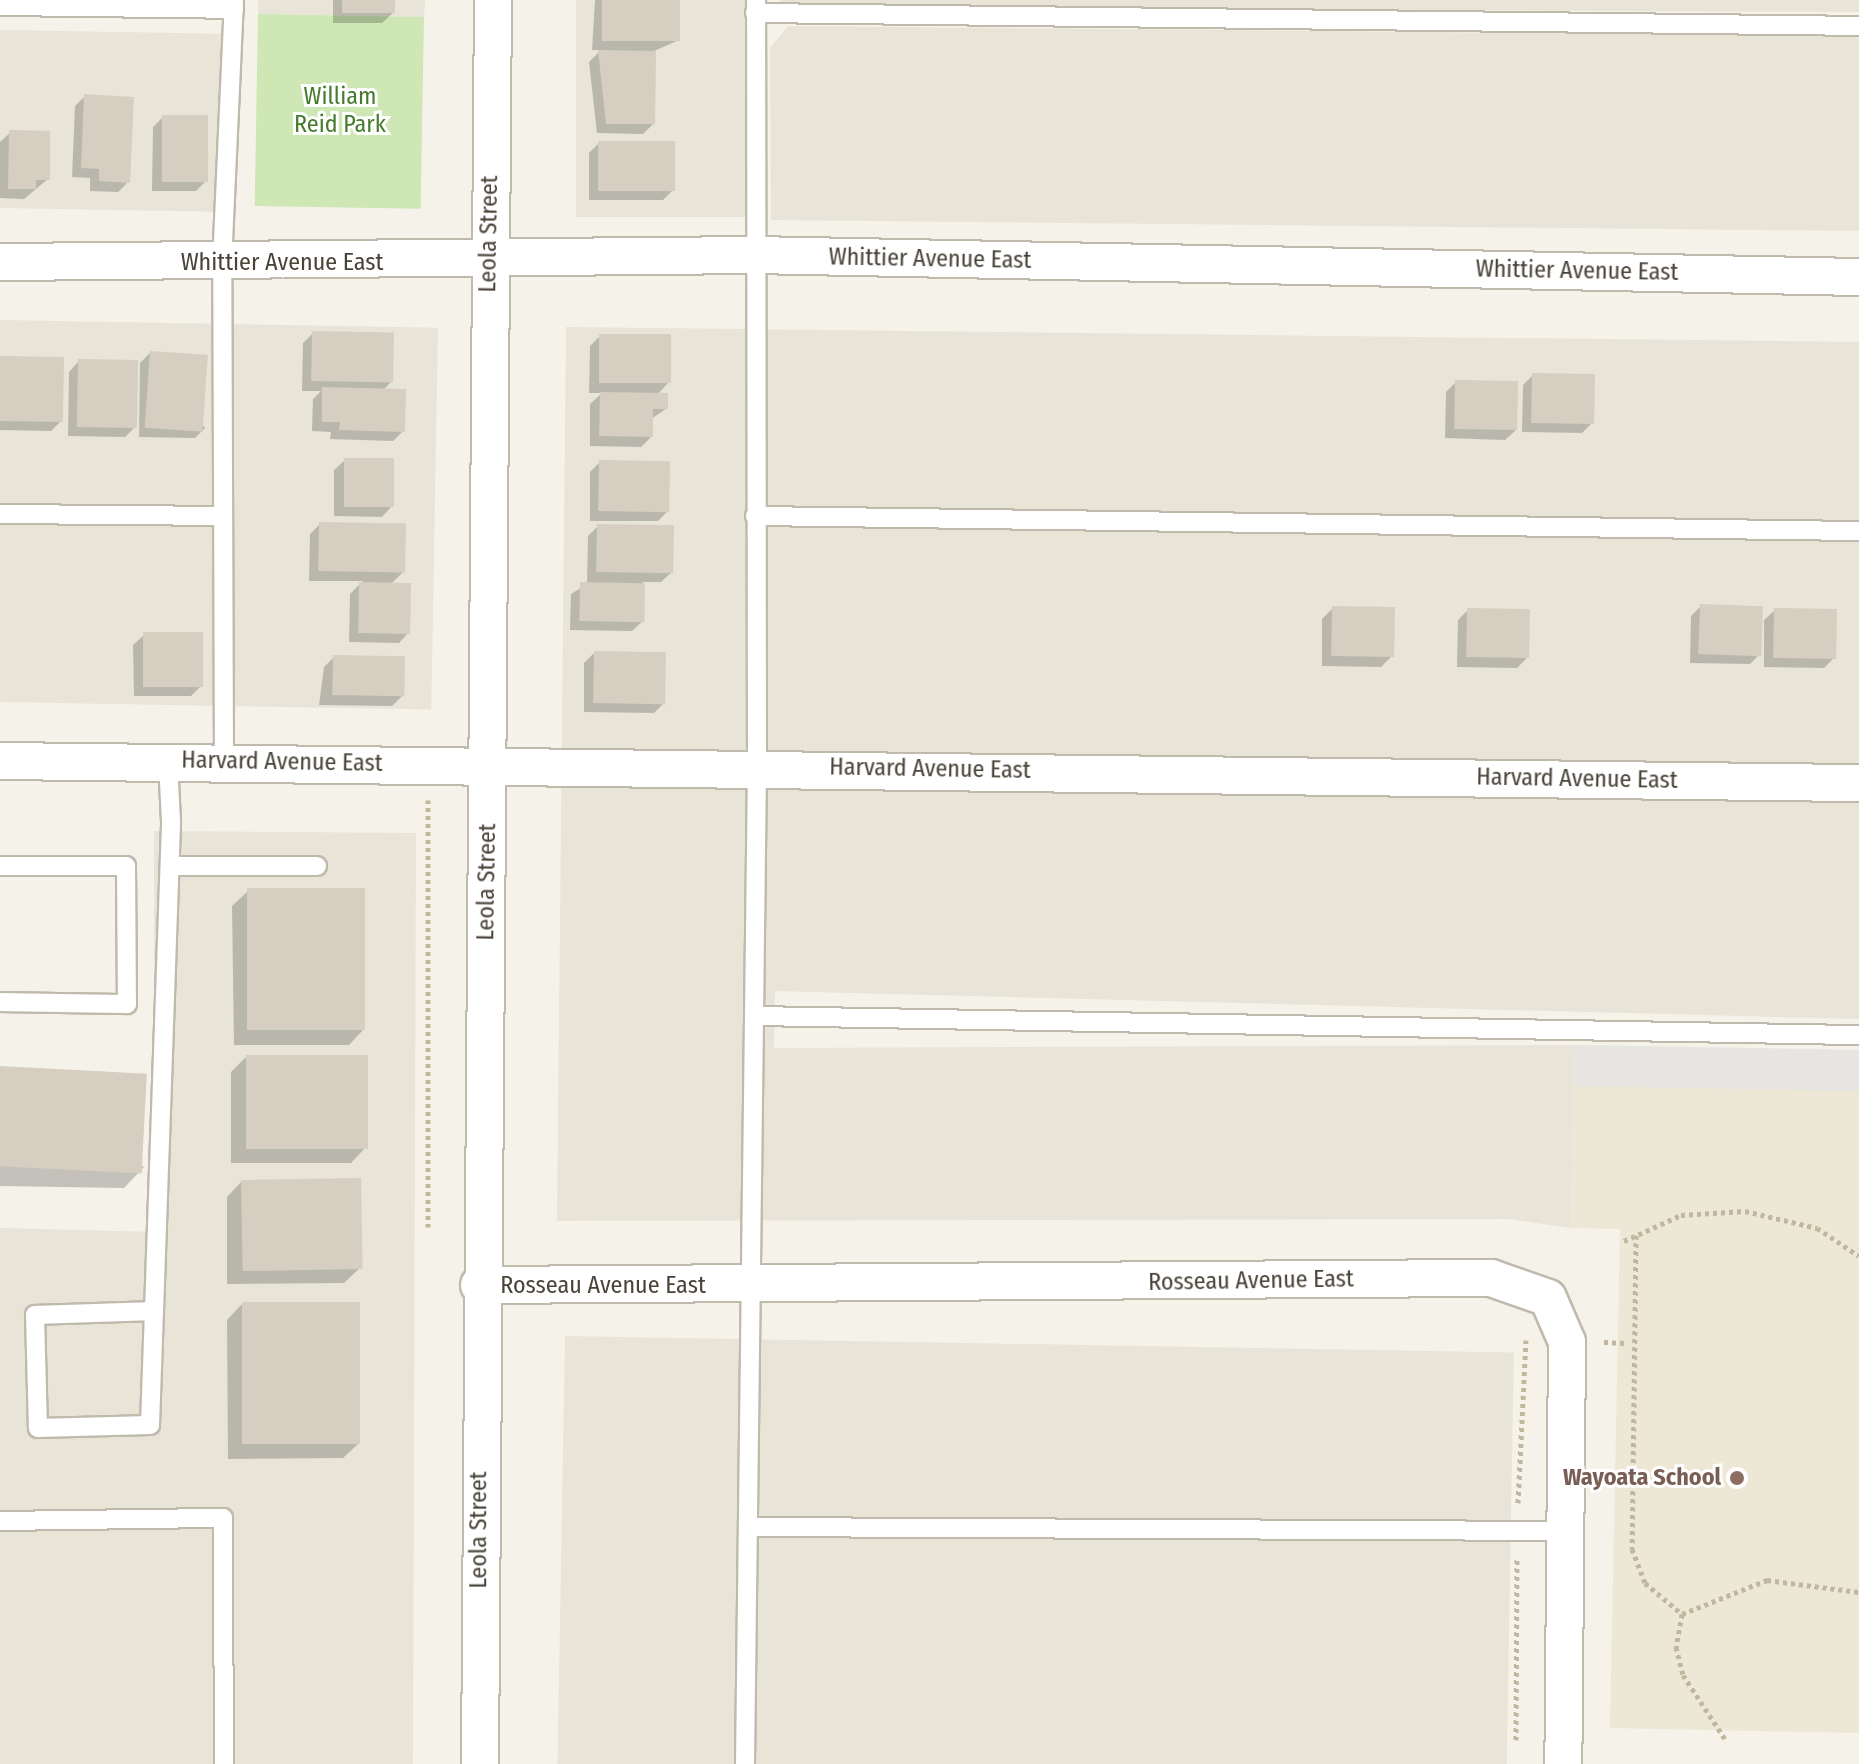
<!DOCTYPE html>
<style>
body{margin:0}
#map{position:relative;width:1859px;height:1764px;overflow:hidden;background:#f5f2ea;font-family:"Fira Sans Condensed",sans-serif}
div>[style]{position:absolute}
.residential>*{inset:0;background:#e8e4d8;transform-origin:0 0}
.education>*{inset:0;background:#ede7d5}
.green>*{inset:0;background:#cee7b4;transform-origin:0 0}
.parking>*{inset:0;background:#e6e5e1;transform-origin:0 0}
.shadow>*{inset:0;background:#0003}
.building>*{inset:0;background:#d6cec0;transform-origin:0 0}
.path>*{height:5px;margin-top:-2.5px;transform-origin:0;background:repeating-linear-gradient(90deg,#c1b79e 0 4px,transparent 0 8px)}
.roads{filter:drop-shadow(2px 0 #c0baad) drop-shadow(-2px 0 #c0baad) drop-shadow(0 2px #c0baad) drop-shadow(0 -2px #c0baad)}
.lane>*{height:18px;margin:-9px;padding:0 9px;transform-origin:9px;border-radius:9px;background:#fff}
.street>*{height:36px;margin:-18px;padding:0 18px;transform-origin:18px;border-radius:18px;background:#fff}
.dots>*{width:22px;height:22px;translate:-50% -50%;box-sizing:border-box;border:4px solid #fff;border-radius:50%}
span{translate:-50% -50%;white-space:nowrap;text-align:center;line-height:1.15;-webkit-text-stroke:6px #fff;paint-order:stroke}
.park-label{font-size:24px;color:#467a2c}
.street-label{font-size:24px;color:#494338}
.education-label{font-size:24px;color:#785e54;font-weight:700}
.right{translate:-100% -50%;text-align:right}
</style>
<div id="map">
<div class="residential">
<i style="clip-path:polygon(258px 0,425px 0,424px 17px,258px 14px)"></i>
<i style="left:576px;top:0;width:170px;height:217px"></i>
<i style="clip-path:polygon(780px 0,1859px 0,1859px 12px,780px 7px)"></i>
<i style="clip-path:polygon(788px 26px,1859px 36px,1859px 231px,771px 220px,770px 48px)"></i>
<i style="left:0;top:30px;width:222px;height:178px;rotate:1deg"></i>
<i style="left:0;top:320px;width:438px;height:382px;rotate:1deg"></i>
<i style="clip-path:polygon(566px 327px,1859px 342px,1859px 1019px,775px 991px,774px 1048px,1574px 1045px,1571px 1228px,1509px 1219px,557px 1221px)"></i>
<i style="clip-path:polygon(154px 831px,416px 833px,413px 1764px,0 1764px,0 1228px,154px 1232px)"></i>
<i style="left:565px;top:1336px;width:949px;height:428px;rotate:1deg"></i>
</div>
<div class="education">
<i style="clip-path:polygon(1574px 1045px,1859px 1051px,1859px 1733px,1610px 1728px,1620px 1229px,1571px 1228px)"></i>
</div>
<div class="green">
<i style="left:258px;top:14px;width:166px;height:192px;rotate:1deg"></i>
</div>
<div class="parking">
<i style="left:1574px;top:1045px;width:285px;height:41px;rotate:1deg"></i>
</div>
<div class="shadow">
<i style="clip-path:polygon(333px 0,393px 0,393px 13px,382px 23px,333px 23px)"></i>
<i style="clip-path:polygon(595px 0,678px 0,677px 41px,654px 51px,653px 124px,643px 134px,597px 133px,589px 62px,601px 50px,592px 50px)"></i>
<i style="clip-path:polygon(85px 96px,128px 182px,118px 192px,90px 191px,90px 178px,72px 177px,75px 106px)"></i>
<i style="clip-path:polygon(163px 117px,206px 181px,196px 191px,152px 191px,153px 127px)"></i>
<i style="clip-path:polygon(10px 133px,48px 179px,24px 199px,0 198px,0 142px)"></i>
<i style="clip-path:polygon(599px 143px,673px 190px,663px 200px,589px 200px,589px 153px)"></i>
<i style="clip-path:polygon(313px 333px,392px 381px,383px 390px,403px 431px,393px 441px,330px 439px,331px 432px,312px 431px,313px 399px,321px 391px,302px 391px,303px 343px)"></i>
<i style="clip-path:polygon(600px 336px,668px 383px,657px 395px,666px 409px,651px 419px,651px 437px,641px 447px,590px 446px,590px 404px,602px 393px,589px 393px,590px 346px)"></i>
<i style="clip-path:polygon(150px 353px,205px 428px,195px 438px,139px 437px,140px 363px)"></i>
<i style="clip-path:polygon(0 358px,61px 421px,51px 431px,0 430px)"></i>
<i style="clip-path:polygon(79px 361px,135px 427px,125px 437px,68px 436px,69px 372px)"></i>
<i style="clip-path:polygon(1533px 375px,1592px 423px,1582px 433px,1522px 432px,1523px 385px)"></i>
<i style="clip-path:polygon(1456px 382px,1516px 430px,1505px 440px,1445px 438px,1446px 392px)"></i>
<i style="clip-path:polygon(345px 460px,392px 506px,382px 517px,334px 516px,334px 470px)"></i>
<i style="clip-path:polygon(600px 462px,668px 511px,658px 521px,590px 521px,590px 472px)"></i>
<i style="clip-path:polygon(320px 524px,404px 571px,390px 585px,409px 632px,399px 643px,349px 642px,350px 594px,363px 581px,309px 581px,310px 534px)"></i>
<i style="clip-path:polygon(598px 526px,672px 572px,661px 582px,643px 582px,643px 621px,632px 631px,570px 630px,571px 594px,587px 584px,588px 536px)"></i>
<i style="clip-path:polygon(1701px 606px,1760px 654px,1750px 664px,1690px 663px,1691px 616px)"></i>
<i style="clip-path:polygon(1333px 608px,1391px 657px,1381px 667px,1322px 666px,1322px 619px)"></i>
<i style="clip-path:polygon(1468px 610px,1527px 658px,1517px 668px,1457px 667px,1458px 620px)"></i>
<i style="clip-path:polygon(1775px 610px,1834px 658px,1824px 668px,1764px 667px,1764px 620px)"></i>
<i style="clip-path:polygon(144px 635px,201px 686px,191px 696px,134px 696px,133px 645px)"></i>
<i style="clip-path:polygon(594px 653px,664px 703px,654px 713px,584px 712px,584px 663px)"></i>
<i style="clip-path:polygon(334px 657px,402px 696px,392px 706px,319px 705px,324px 667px)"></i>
<i style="clip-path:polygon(248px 891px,364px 1029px,349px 1045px,234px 1045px,232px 906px)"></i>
<i style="clip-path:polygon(246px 1057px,366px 1147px,351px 1163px,231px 1163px,231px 1072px)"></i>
<i style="clip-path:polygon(0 1069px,144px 1167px,124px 1188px,0 1186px)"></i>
<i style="clip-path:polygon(242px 1181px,360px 1268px,344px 1283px,227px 1284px,227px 1197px)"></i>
<i style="clip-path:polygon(242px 1304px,359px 1443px,343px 1458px,228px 1459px,227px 1320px)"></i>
</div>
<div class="building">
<i style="left:342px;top:0;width:53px;height:13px"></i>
<i style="left:602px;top:0;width:78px;height:41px"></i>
<i style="clip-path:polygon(598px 50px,656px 51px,655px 124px,606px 124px)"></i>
<i style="clip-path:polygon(84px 94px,134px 97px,130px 183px,99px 181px,99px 169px,81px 168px)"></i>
<i style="left:162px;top:115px;width:46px;height:67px"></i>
<i style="clip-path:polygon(9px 130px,50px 131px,50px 180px,36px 180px,36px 189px,8px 189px)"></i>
<i style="left:598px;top:141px;width:77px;height:50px"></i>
<i style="left:312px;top:331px;width:82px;height:50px;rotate:1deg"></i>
<i style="left:599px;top:334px;width:72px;height:49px"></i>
<i style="left:150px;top:351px;width:58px;height:77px;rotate:4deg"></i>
<i style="left:0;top:356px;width:64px;height:65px;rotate:1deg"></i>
<i style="left:78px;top:359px;width:60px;height:68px;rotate:1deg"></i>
<i style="left:1532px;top:373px;width:63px;height:50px;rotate:1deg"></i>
<i style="left:1455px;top:380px;width:63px;height:49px;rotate:1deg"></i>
<i style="clip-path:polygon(322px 387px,406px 389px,405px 432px,339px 430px,340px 422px,322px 422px)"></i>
<i style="clip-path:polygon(600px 392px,668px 393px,668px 409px,653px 409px,653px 437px,599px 436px)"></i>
<i style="left:344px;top:458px;width:50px;height:49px"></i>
<i style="left:599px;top:460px;width:71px;height:51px;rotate:1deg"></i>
<i style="left:319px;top:522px;width:87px;height:49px;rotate:1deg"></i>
<i style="left:597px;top:524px;width:77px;height:48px;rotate:1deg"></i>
<i style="left:359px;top:582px;width:52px;height:51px;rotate:1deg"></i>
<i style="left:580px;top:582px;width:65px;height:39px;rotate:1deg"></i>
<i style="left:1700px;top:604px;width:63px;height:50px;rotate:2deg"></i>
<i style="left:1332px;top:606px;width:63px;height:50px;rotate:1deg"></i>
<i style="left:1467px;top:608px;width:63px;height:49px;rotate:1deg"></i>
<i style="left:1774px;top:608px;width:63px;height:50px;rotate:1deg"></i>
<i style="left:203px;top:632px;width:55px;height:60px;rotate:90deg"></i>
<i style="left:594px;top:651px;width:72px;height:52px;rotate:1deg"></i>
<i style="left:333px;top:655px;width:72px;height:40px;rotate:1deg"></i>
<i style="left:365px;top:888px;width:142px;height:118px;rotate:90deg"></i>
<i style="left:246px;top:1055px;width:122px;height:94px"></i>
<i style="left:0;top:1066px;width:147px;height:100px;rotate:3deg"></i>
<i style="left:361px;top:1178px;width:91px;height:120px;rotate:89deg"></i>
<i style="left:242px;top:1302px;width:118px;height:142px"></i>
</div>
<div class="path">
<i style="left:428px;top:1227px;width:427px;rotate:-90deg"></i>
<i style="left:1636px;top:1235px;width:314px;rotate:90.7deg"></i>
<i style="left:1632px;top:1549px;width:36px;rotate:69deg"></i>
<i style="left:1645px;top:1583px;width:48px;rotate:40deg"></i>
<i style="left:1624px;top:1241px;width:63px;rotate:-24.5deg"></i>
<i style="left:1681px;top:1215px;width:64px;rotate:-3.6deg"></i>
<i style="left:1745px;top:1211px;width:74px;rotate:13.3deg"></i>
<i style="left:1817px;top:1228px;width:50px;rotate:33.7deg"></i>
<i style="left:1604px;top:1342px;width:20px;rotate:3deg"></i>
<i style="left:1518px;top:1503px;width:163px;rotate:-87.2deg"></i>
<i style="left:1682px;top:1614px;width:92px;rotate:-21.8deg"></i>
<i style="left:1767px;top:1580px;width:93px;rotate:7.4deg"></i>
<i style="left:1682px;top:1614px;width:34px;rotate:100deg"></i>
<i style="left:1676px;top:1647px;width:29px;rotate:76deg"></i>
<i style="left:1683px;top:1675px;width:80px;rotate:56.7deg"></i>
<i style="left:1516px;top:1740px;width:183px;rotate:-89.7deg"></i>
</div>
<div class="roads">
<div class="lane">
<i style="left:0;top:6px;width:234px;rotate:0.7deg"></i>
<i style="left:755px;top:13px;width:1104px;rotate:0.67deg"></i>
<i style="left:0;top:514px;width:223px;rotate:0.5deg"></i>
<i style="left:755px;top:516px;width:1104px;rotate:0.78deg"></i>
<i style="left:224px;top:761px;width:497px;rotate:-90.2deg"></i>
<i style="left:222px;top:264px;width:264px;rotate:-87.4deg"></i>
<i style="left:0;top:866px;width:126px"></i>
<i style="left:126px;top:866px;width:138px;rotate:89.6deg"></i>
<i style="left:127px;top:1004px;width:127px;rotate:-179.1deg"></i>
<i style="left:170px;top:866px;width:147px"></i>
<i style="left:754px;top:1016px;width:1105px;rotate:0.99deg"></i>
<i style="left:154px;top:1311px;width:119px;rotate:178.1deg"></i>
<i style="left:35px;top:1315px;width:113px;rotate:88.5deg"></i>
<i style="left:38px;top:1428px;width:112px;rotate:-1.5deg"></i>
<i style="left:150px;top:1425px;width:114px;rotate:-88deg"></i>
<i style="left:154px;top:1311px;width:490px;rotate:-88deg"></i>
<i style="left:171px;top:821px;width:60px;rotate:-92.9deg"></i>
<i style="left:0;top:1521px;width:223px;rotate:-0.8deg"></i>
<i style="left:223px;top:1518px;width:246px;rotate:89.8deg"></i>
<i style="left:748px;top:1527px;width:817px;rotate:0.28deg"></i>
<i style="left:745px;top:1764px;width:998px;rotate:-89.31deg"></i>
<i style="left:757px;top:766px;width:766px;rotate:-90.07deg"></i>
</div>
<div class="street">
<i style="left:0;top:262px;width:753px;rotate:-0.53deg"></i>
<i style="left:753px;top:255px;width:1106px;rotate:1.14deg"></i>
<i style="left:0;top:761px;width:1859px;rotate:0.68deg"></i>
<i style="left:479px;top:1285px;width:1012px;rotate:-0.4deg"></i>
<i style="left:1491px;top:1278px;width:60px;rotate:19.3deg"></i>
<i style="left:1548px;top:1298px;width:48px;rotate:66.6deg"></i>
<i style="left:1567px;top:1342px;width:422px;rotate:90.5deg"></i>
<i style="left:480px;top:1764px;width:1764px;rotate:-89.58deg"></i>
</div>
</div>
<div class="dots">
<i style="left:1737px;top:1478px;background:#8d6e63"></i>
</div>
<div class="park-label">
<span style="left:340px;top:111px">William<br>Reid Park</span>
</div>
<div class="street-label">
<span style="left:489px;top:234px;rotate:-89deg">Leola Street</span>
<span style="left:930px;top:259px;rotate:1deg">Whittier Avenue East</span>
<span style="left:282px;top:263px">Whittier Avenue East</span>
<span style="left:1577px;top:271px;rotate:1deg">Whittier Avenue East</span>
<span style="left:282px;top:762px;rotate:1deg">Harvard Avenue East</span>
<span style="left:930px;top:769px;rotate:1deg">Harvard Avenue East</span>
<span style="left:1577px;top:779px;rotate:1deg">Harvard Avenue East</span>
<span style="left:487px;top:882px;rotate:-89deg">Leola Street</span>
<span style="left:1251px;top:1281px;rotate:-1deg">Rosseau Avenue East</span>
<span style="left:603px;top:1286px">Rosseau Avenue East</span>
<span style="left:479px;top:1530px;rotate:-90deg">Leola Street</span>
</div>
<div class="education-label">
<span class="right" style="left:1721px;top:1478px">Wayoata School</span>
</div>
</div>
